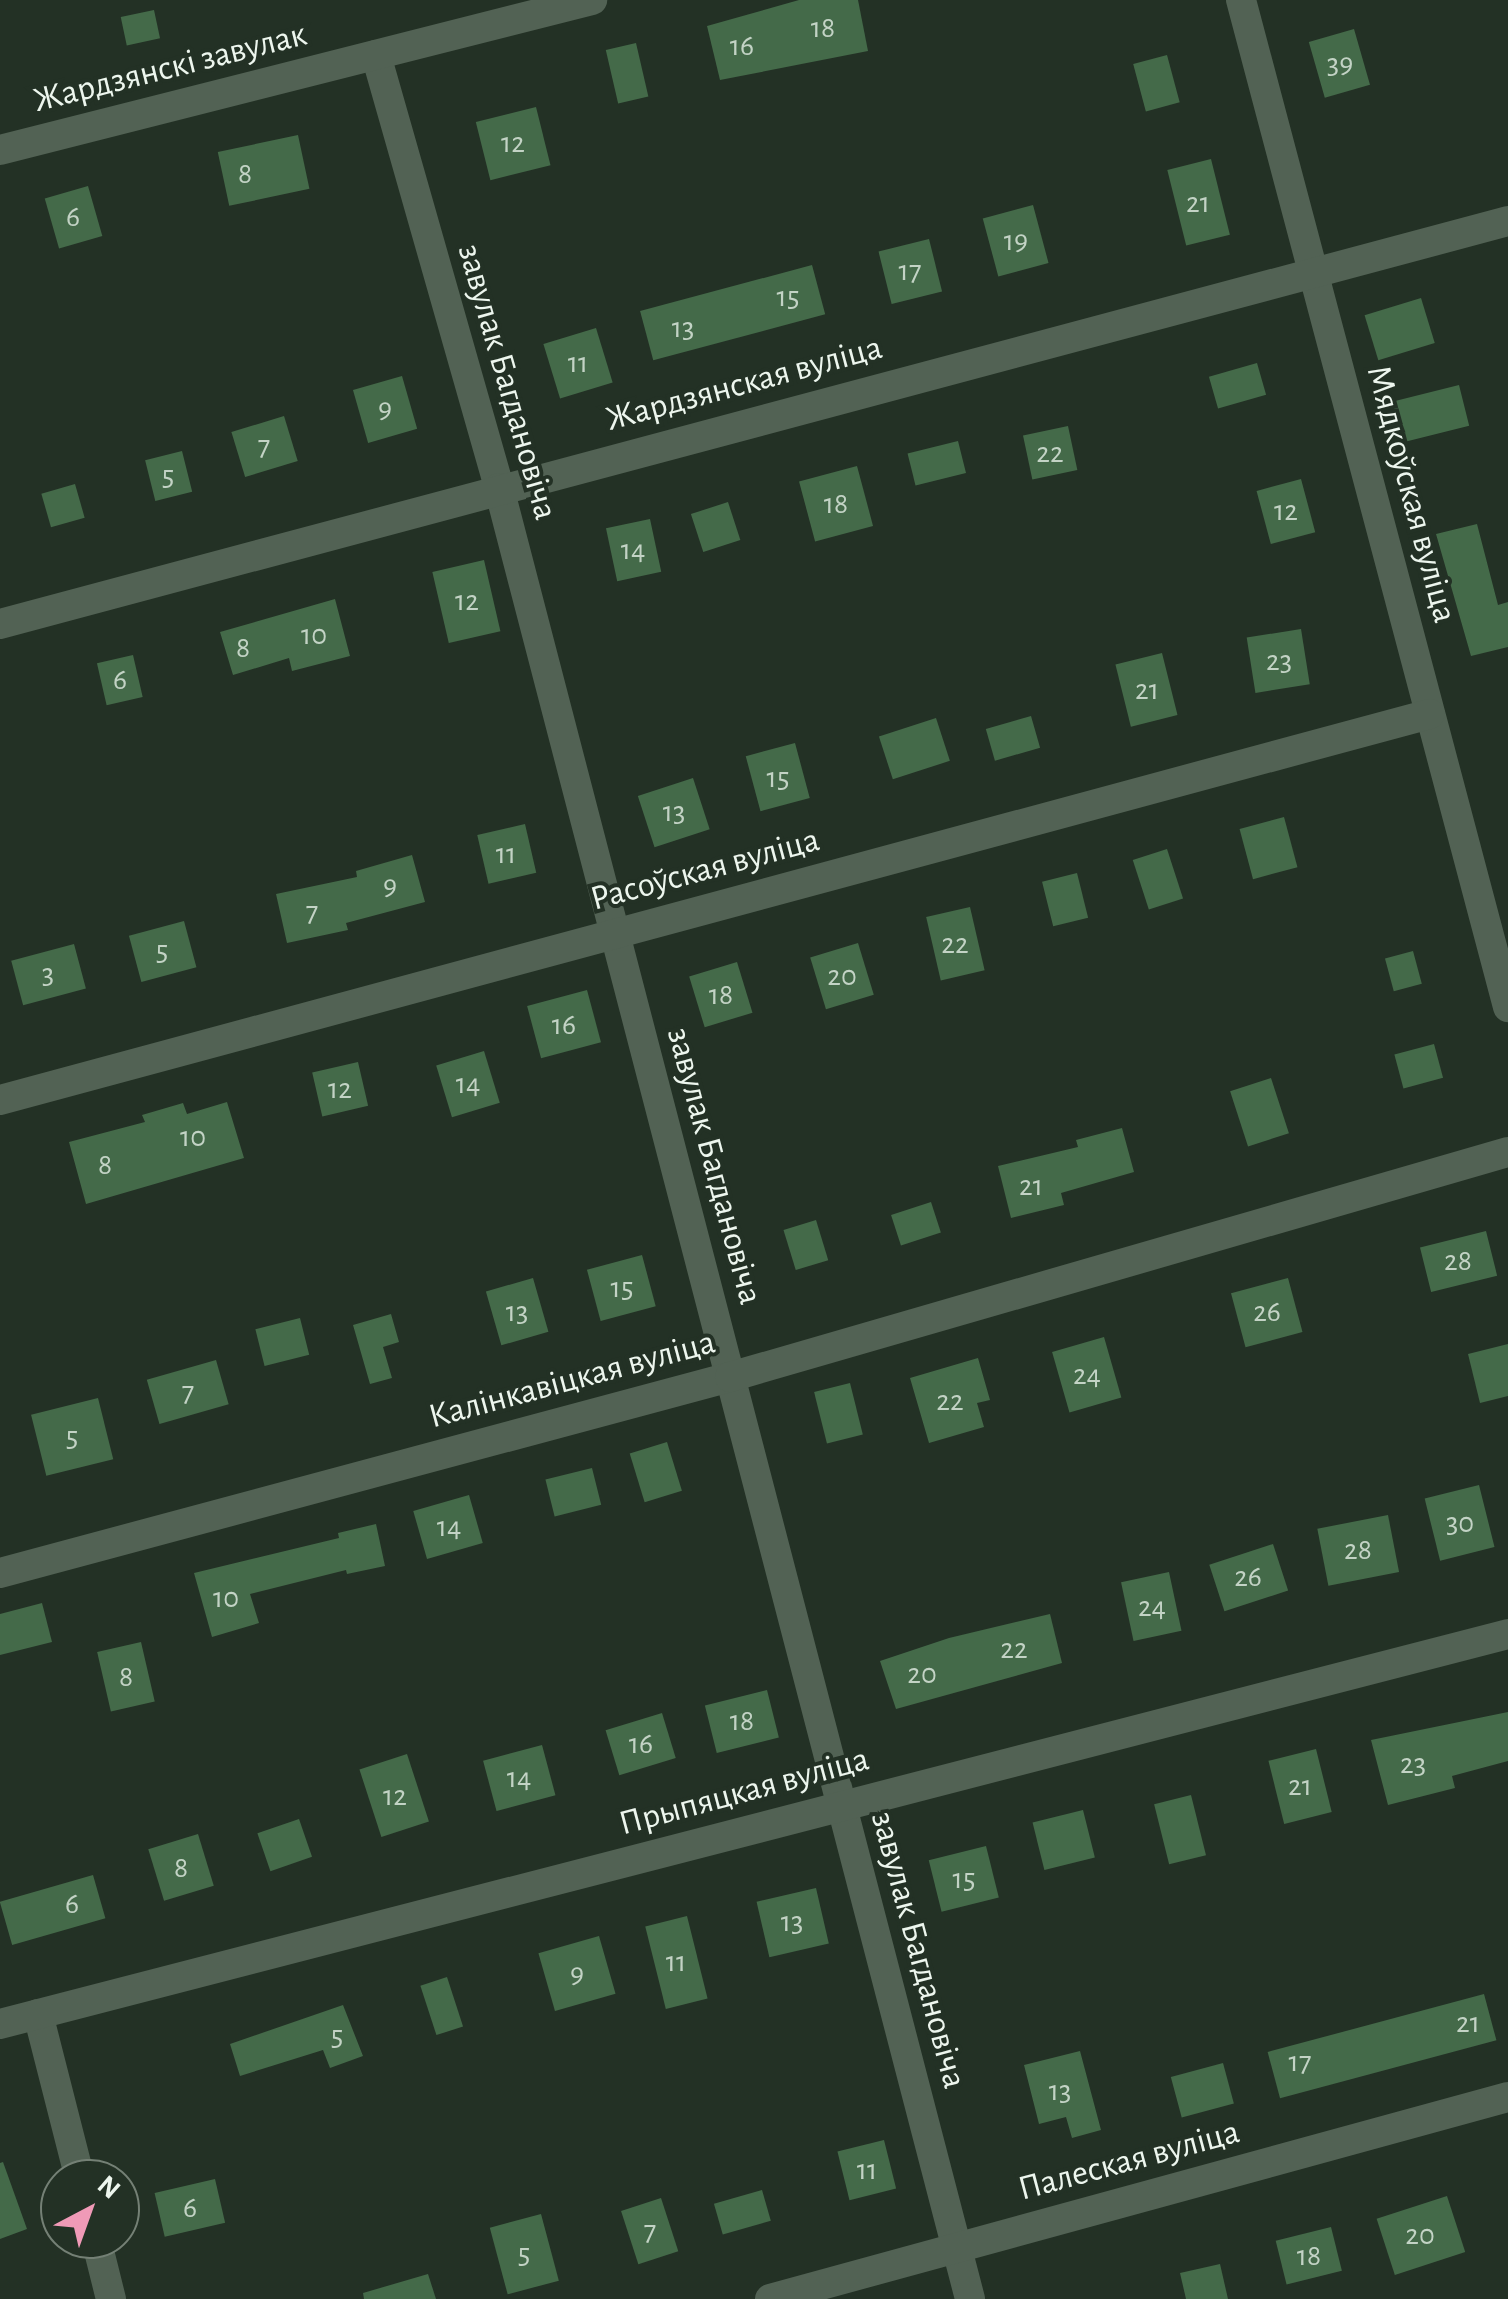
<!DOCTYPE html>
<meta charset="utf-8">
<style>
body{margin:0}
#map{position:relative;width:1508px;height:2299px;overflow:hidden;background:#233125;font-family:"Alegreya Sans",sans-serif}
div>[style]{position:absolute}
.building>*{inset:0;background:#446a49;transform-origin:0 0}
.minor>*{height:30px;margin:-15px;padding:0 15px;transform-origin:15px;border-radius:15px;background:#526254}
span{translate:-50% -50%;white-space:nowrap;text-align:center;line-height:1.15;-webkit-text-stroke:8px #233125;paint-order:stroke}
.number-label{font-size:30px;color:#c3d3c5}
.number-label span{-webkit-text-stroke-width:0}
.street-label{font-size:35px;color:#edf6ee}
.north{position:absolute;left:40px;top:2159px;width:100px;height:100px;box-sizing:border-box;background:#233125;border:2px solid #748075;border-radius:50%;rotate:41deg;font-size:28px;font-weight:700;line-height:40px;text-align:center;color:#edf6ee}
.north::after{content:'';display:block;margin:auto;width:35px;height:45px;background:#f09ab7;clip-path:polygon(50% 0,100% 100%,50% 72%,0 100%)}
</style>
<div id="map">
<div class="building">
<i style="clip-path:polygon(799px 0,858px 0,868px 51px,720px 80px,707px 26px)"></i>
<i style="left:154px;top:10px;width:29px;height:34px;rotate:78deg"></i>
<i style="left:1354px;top:29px;width:58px;height:47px;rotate:74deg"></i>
<i style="left:636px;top:43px;width:55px;height:31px;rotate:77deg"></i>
<i style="left:1167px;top:55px;width:49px;height:35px;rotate:75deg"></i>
<i style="left:536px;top:107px;width:60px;height:62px;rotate:76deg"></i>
<i style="left:298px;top:135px;width:55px;height:82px;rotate:78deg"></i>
<i style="left:1211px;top:159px;width:78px;height:45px;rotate:76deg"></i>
<i style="left:88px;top:186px;width:52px;height:45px;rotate:74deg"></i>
<i style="left:1033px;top:205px;width:60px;height:52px;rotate:75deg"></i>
<i style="left:929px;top:239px;width:54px;height:52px;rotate:76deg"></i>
<i style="left:812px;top:265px;width:51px;height:178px;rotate:75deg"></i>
<i style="left:1421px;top:298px;width:47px;height:59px;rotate:73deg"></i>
<i style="left:596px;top:328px;width:57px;height:55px;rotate:73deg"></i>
<i style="left:1257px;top:363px;width:33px;height:50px;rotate:74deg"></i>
<i style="left:402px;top:376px;width:55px;height:51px;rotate:74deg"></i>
<i style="left:1459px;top:385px;width:42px;height:69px;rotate:76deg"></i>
<i style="left:284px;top:416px;width:47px;height:55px;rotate:73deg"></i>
<i style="left:1068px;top:426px;width:45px;height:46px;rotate:78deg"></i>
<i style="left:958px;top:441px;width:33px;height:52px;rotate:76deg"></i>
<i style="left:182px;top:451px;width:42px;height:38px;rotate:76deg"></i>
<i style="left:857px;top:466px;width:62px;height:60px;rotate:75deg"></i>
<i style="left:1301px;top:479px;width:55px;height:46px;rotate:75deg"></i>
<i style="left:75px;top:484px;width:35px;height:35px;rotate:74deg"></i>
<i style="left:728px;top:502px;width:40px;height:39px;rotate:72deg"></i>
<i style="left:650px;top:519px;width:54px;height:45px;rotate:78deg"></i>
<i style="clip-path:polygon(1477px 524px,1498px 605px,1508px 602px,1508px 647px,1471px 656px,1436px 534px)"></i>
<i style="left:484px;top:560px;width:73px;height:53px;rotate:77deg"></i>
<i style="clip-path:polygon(335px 599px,350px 656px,292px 671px,289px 658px,233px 675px,220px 632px)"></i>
<i style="left:1301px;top:629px;width:56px;height:55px;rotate:81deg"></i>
<i style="left:1162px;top:653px;width:64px;height:48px;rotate:76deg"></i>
<i style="left:133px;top:655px;width:43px;height:37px;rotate:77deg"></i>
<i style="left:1031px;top:716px;width:33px;height:47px;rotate:74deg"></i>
<i style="left:936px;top:718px;width:45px;height:60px;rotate:72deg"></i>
<i style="left:795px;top:743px;width:57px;height:51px;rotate:75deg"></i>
<i style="left:693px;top:778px;width:54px;height:58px;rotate:72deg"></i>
<i style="left:1284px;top:817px;width:52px;height:46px;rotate:75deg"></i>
<i style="left:525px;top:824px;width:50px;height:49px;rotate:77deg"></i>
<i style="left:1167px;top:849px;width:52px;height:36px;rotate:72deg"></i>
<i style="clip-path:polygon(412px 855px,425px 902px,346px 923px,348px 930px,287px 943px,276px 894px,357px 877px,356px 871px)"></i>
<i style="left:1077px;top:873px;width:46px;height:36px;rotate:76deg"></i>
<i style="left:970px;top:907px;width:65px;height:45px;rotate:77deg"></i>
<i style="left:184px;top:921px;width:48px;height:57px;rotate:75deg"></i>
<i style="left:858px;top:943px;width:54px;height:50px;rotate:73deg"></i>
<i style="left:74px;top:944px;width:46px;height:65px;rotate:75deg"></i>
<i style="left:1413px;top:951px;width:34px;height:29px;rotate:75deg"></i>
<i style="left:737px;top:962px;width:53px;height:50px;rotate:73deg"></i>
<i style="left:587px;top:990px;width:54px;height:62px;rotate:75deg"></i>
<i style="left:1434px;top:1044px;width:35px;height:41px;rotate:75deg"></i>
<i style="left:484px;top:1051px;width:54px;height:50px;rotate:73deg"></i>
<i style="left:358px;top:1062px;width:45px;height:47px;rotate:77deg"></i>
<i style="left:1271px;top:1078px;width:58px;height:43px;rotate:72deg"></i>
<i style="clip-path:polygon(227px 1102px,244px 1158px,86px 1204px,69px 1142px,145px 1122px,142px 1115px,183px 1103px,187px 1114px)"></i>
<i style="clip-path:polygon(1122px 1128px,1134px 1172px,1061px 1193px,1064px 1205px,1011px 1218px,998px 1166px,1078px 1147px,1076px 1140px)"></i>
<i style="left:931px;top:1202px;width:32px;height:42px;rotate:72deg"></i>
<i style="left:816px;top:1220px;width:42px;height:34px;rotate:73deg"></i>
<i style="left:1486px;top:1231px;width:46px;height:68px;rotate:76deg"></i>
<i style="left:642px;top:1255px;width:53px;height:57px;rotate:75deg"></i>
<i style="left:533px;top:1278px;width:56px;height:49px;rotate:74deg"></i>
<i style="left:1288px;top:1278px;width:56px;height:59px;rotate:75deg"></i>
<i style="clip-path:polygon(391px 1314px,399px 1342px,383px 1347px,392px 1378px,370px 1384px,353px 1325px)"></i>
<i style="left:300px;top:1318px;width:38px;height:46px;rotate:76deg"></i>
<i style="left:1104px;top:1337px;width:63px;height:54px;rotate:74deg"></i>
<i style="clip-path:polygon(1508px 1344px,1508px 1396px,1480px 1403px,1468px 1354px)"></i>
<i style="clip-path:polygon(978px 1358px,990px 1400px,977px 1403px,984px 1427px,929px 1443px,910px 1378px)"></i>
<i style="left:216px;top:1360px;width:46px;height:72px;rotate:74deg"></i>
<i style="left:850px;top:1383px;width:53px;height:37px;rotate:76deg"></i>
<i style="left:98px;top:1398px;width:63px;height:69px;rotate:76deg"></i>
<i style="left:667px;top:1442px;width:51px;height:39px;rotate:73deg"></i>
<i style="left:592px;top:1468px;width:38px;height:48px;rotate:76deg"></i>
<i style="left:1479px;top:1485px;width:64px;height:56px;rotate:76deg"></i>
<i style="left:469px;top:1495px;width:50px;height:58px;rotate:74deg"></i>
<i style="left:1388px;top:1515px;width:58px;height:72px;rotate:79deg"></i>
<i style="clip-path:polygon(376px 1524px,385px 1566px,347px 1574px,346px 1570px,250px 1594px,259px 1623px,212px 1637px,194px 1573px,339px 1538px,338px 1533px)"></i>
<i style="left:1273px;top:1544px;width:49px;height:67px;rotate:72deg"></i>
<i style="left:1169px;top:1572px;width:60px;height:49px;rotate:78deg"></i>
<i style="clip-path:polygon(42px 1603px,52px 1642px,0 1655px,0 1614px)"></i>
<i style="clip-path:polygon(1050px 1614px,1062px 1663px,896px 1709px,880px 1661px,949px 1638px)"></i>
<i style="left:141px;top:1642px;width:61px;height:45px;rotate:77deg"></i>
<i style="left:767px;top:1690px;width:49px;height:64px;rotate:76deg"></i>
<i style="clip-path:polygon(1508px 1712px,1508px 1761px,1452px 1776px,1455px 1788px,1388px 1805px,1371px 1740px)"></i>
<i style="left:662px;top:1713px;width:47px;height:59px;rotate:73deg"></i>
<i style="left:542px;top:1745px;width:52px;height:61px;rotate:75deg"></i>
<i style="left:1316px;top:1749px;width:65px;height:49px;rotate:76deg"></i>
<i style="left:407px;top:1754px;width:71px;height:50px;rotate:72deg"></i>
<i style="left:1191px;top:1795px;width:62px;height:38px;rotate:76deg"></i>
<i style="left:1083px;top:1810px;width:49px;height:52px;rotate:76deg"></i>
<i style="left:299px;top:1819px;width:40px;height:44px;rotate:71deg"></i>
<i style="left:198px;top:1834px;width:54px;height:52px;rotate:73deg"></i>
<i style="left:986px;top:1846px;width:53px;height:59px;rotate:76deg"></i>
<i style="left:93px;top:1875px;width:45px;height:97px;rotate:74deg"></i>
<i style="left:816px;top:1888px;width:57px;height:61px;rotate:77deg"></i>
<i style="left:687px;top:1916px;width:85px;height:43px;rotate:76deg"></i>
<i style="left:599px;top:1936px;width:60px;height:63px;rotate:74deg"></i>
<i style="left:447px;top:1977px;width:52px;height:28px;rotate:72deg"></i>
<i style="left:1484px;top:1994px;width:48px;height:224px;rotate:75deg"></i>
<i style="clip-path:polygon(343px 2005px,363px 2056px,330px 2068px,323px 2050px,240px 2076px,230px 2044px)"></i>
<i style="clip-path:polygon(1080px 2051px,1101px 2130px,1072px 2138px,1066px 2117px,1039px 2124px,1024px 2065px)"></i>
<i style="left:1223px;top:2063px;width:42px;height:54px;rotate:75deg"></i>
<i style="left:884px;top:2140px;width:50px;height:48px;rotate:76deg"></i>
<i style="clip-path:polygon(3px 2162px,27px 2229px,0 2239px,0 2163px)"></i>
<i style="left:215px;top:2179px;width:45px;height:62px;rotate:77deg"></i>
<i style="left:762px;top:2190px;width:32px;height:50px;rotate:74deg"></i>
<i style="left:1447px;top:2196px;width:59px;height:74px;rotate:72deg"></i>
<i style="left:661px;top:2198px;width:56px;height:42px;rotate:72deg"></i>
<i style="left:541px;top:2214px;width:69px;height:53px;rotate:75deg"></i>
<i style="left:1331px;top:2227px;width:45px;height:57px;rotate:76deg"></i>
<i style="clip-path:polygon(1220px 2264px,1228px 2299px,1186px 2299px,1180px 2273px)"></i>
<i style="clip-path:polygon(428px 2274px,436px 2299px,364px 2299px,363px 2293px)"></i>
</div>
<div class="minor">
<i style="left:1241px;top:0;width:1042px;rotate:75.15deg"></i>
<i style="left:376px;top:55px;width:450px;rotate:74.1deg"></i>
<i style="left:499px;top:488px;width:1871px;rotate:75.42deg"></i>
<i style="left:0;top:150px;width:611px;rotate:-14.22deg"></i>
<i style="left:0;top:624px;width:1561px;rotate:-14.96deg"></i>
<i style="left:0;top:1100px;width:1481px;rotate:-15.11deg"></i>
<i style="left:0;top:1573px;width:756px;rotate:-15.03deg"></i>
<i style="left:730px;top:1377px;width:810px;rotate:-16.13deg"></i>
<i style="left:38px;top:2014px;width:170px;rotate:75.7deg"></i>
<i style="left:0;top:2024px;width:1558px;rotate:-14.5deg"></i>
<i style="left:96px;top:2239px;width:62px;rotate:76deg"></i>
<i style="left:770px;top:2299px;width:765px;rotate:-15.31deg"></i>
</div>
<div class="number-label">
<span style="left:823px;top:28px">18</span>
<span style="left:742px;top:46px">16</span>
<span style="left:1340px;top:64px">39</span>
<span style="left:513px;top:143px">12</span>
<span style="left:245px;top:174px">8</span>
<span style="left:1198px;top:203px">21</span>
<span style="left:73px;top:217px">6</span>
<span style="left:1016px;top:241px">19</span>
<span style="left:910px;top:271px">17</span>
<span style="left:788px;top:297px">15</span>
<span style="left:683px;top:328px">13</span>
<span style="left:578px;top:363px">11</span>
<span style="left:385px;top:409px">9</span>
<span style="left:264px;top:446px">7</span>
<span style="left:1050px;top:453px">22</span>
<span style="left:168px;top:476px">5</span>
<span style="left:836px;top:504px">18</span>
<span style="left:1286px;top:511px">12</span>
<span style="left:633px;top:550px">14</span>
<span style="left:467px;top:601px">12</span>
<span style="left:314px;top:635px">10</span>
<span style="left:243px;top:648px">8</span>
<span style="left:1279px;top:661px">23</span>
<span style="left:120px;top:680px">6</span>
<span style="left:1147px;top:690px">21</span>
<span style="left:778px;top:778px">15</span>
<span style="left:674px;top:812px">13</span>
<span style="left:506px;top:854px">11</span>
<span style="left:390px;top:886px">9</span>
<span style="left:312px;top:912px">7</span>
<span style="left:955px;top:944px">22</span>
<span style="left:162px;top:951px">5</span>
<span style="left:48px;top:974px">3</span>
<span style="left:842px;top:976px">20</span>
<span style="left:721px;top:995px">18</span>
<span style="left:564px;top:1025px">16</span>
<span style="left:468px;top:1084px">14</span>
<span style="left:340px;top:1089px">12</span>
<span style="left:193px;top:1137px">10</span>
<span style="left:105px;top:1165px">8</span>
<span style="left:1031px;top:1186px">21</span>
<span style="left:1458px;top:1261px">28</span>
<span style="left:622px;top:1288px">15</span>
<span style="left:517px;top:1312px">13</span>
<span style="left:1267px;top:1312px">26</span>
<span style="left:1087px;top:1375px">24</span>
<span style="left:188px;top:1392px">7</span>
<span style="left:950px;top:1401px">22</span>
<span style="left:72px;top:1437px">5</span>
<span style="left:1460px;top:1523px">30</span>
<span style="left:449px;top:1527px">14</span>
<span style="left:1358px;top:1550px">28</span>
<span style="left:1248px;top:1577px">26</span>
<span style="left:226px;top:1598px">10</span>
<span style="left:1152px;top:1607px">24</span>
<span style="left:1014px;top:1649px">22</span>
<span style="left:922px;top:1674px">20</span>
<span style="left:126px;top:1677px">8</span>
<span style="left:742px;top:1721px">18</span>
<span style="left:641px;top:1744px">16</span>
<span style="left:1413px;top:1764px">23</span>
<span style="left:519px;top:1778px">14</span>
<span style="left:1300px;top:1786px">21</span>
<span style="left:395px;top:1796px">12</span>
<span style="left:181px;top:1868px">8</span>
<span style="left:964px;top:1879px">15</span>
<span style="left:72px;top:1904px">6</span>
<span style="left:792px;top:1922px">13</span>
<span style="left:676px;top:1962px">11</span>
<span style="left:577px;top:1974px">9</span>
<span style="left:1468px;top:2023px">21</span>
<span style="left:337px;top:2036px">5</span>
<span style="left:1300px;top:2062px">17</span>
<span style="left:1060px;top:2091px">13</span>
<span style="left:867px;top:2170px">11</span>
<span style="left:190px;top:2208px">6</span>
<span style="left:650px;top:2231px">7</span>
<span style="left:1420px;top:2235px">20</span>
<span style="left:524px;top:2254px">5</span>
<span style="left:1309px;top:2256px">18</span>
</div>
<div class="street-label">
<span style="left:170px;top:68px;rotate:-14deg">Жардзянскі завулак</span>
<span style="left:507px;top:382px;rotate:74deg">завулак Багдановіча</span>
<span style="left:744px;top:384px;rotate:-15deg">Жардзянская вуліца</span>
<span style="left:1411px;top:494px;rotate:75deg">Мядкоўская вуліца</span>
<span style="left:705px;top:870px;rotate:-15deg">Расоўская вуліца</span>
<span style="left:714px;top:1166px;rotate:75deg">завулак Багдановіча</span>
<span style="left:572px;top:1380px;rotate:-15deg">Калінкавіцкая вуліца</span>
<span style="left:744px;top:1792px;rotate:-15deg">Прыпяцкая вуліца</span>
<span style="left:918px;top:1950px;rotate:75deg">завулак Багдановіча</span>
<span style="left:1129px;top:2161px;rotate:-15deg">Палеская вуліца</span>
</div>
<div class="north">N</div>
</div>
